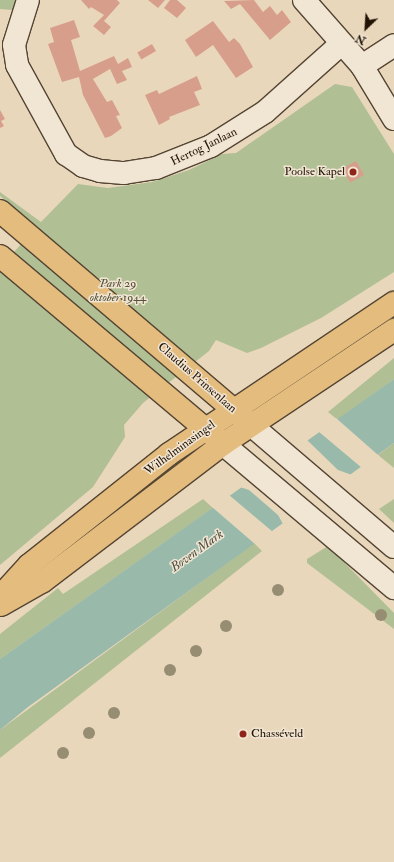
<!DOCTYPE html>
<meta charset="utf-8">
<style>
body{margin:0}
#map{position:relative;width:394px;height:862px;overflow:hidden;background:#e9d7bc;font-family:"IM FELL Double Pica",serif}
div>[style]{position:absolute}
.green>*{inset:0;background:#b1bf95}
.water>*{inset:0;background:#99baab}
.pier>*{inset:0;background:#e9d7bc}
.building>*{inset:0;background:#d79f8b;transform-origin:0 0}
.roads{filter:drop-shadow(1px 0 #544533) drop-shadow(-1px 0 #544533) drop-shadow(0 1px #544533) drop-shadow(0 -1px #544533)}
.minor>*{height:22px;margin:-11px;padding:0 11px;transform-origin:11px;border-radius:11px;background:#f1e5d3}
.major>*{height:22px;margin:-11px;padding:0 11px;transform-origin:11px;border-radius:11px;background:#e4bc7e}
.trees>*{width:12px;height:12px;margin:-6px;border-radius:50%;background:#978d73}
.dots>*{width:11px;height:11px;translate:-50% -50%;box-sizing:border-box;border:2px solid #f1e5d3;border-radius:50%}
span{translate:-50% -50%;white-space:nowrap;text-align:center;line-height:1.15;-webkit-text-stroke:3px #f1e5d3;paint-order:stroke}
.street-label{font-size:12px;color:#221405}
.poi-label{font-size:12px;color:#221405}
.right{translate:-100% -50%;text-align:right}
.left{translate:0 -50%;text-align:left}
.park-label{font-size:12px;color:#545037;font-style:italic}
.water-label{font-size:13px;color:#4c4e3f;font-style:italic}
.north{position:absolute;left:346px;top:8px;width:40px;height:40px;-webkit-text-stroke:3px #f1e5d3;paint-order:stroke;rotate:205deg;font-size:11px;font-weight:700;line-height:16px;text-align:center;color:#221405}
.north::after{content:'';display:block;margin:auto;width:14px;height:18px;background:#221405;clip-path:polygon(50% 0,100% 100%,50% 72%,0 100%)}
</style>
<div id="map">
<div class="green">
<i style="clip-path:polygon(0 0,20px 0,12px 10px,0 9px)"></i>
<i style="clip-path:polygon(335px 84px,352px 87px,394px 154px,394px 272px,321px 318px,261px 348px,247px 353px,216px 340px,209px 351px,143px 403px,124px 425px,125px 437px,93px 487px,0 565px,0 268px,36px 227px,0 196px,0 192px,41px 222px,78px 184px,108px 188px,152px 182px,189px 170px,222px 154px,236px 153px)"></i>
<i style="clip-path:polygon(394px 358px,394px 379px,338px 420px,328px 412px)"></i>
<i style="clip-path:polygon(394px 443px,394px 468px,378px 455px)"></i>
<i style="clip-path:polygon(203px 499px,213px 508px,0 659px,0 634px,58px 588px,63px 594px)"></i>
<i style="clip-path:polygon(394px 499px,394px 523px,379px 509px)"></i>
<i style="clip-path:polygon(254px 543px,262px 551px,0 758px,0 730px)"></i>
<i style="clip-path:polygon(328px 546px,394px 613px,394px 629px,307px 563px,307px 559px)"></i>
</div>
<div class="water">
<i style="clip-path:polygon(394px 379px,394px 443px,28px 707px,0 730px,0 659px)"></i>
</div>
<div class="pier">
<i style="clip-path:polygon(336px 418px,378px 455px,379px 456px,362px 468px,318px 431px)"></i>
<i style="clip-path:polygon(306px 439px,338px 470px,352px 475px,283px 524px,278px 515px,249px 490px,240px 487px)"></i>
<i style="clip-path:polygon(229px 495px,273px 532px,255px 544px,212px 507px)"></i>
</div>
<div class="building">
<i style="clip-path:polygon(81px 0,117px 0,120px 3px,104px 21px,111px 27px,104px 35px,93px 26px,104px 15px,91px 7px,89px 9px)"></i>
<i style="clip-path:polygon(148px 0,165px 0,158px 8px)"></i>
<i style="clip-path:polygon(170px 0,177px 0,186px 8px,177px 18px,164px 8px)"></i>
<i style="clip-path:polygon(254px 0,263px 12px,270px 6px,277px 15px,282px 10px,291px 22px,270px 40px,240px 4px,231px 9px,224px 1px)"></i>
<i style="clip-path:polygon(74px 20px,80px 37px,71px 40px,80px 71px,114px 56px,118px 64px,128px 58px,132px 67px,122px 71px,127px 80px,117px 84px,110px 69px,93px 79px,107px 102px,112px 100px,120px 115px,116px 116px,122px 128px,111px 136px,105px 138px,83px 95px,79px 77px,62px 82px,48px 44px,54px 42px,50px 28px)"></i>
<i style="clip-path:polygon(213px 21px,229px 42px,234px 38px,240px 44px,253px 67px,236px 78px,213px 45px,196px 57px,185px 40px)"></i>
<i style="left:152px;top:44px;width:8px;height:17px;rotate:60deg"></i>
<i style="clip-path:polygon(197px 76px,202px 89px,194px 92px,200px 105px,169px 117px,170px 119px,159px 125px,145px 95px,157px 90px,159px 94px)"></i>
<i style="clip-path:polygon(0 110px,5px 119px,1px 121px,4px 126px,0 128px)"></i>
<i style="left:356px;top:161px;width:16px;height:16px;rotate:60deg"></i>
</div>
<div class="roads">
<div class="minor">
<i style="left:28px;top:0;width:47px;rotate:107.3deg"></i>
<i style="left:14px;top:45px;width:20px;rotate:81deg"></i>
<i style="left:17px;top:65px;width:102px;rotate:61.2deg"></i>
<i style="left:66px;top:154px;width:21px;rotate:35deg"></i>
<i style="left:83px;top:166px;width:18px;rotate:16deg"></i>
<i style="left:100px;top:171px;width:24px;rotate:5deg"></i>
<i style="left:124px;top:173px;width:32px;rotate:-9deg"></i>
<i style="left:156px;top:168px;width:59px;rotate:-21.8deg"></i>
<i style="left:211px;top:146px;width:64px;rotate:-32.2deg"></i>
<i style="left:265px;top:112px;width:102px;rotate:-41.8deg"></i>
<i style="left:304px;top:0;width:88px;rotate:48.7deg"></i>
<i style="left:362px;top:66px;width:62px;rotate:58.9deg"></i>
<i style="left:362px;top:66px;width:38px;rotate:-33deg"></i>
<i style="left:251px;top:425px;width:188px;rotate:40.5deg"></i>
<i style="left:223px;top:444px;width:224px;rotate:40.1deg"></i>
</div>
<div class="major">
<i style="left:0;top:211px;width:321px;rotate:40.4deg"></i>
<i style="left:0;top:256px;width:282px;rotate:40.1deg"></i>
<i style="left:0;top:597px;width:43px;rotate:-47.8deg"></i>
<i style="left:29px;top:565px;width:179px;rotate:-38.4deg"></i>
<i style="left:169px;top:454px;width:271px;rotate:-33.9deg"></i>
<i style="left:1px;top:605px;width:48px;rotate:-29.7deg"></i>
<i style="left:43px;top:581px;width:226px;rotate:-37.3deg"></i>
<i style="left:223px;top:444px;width:206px;rotate:-33.7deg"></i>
</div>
</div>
<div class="trees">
<i style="left:278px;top:590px"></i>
<i style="left:381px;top:615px"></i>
<i style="left:226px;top:626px"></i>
<i style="left:196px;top:651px"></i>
<i style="left:170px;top:670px"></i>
<i style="left:114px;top:713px"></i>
<i style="left:89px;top:733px"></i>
<i style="left:63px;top:753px"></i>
</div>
<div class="dots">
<i style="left:353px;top:172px;background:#8f2418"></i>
<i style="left:243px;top:734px;background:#8f2418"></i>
</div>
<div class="street-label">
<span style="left:204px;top:147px;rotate:-26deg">Hertog Janlaan</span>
<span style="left:197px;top:378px;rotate:41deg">Claudius Prinsenlaan</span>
<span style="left:180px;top:448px;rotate:-36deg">Wilhelminasingel</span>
</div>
<div class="poi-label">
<span class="right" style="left:345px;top:172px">Poolse Kapel</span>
<span class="left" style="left:251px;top:734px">Chasséveld</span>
</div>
<div class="park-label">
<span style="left:118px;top:291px">Park 29<br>oktober 1944</span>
</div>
<div class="water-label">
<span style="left:197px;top:551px;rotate:-36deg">Boven Mark</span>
</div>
<div class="north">N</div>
</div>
